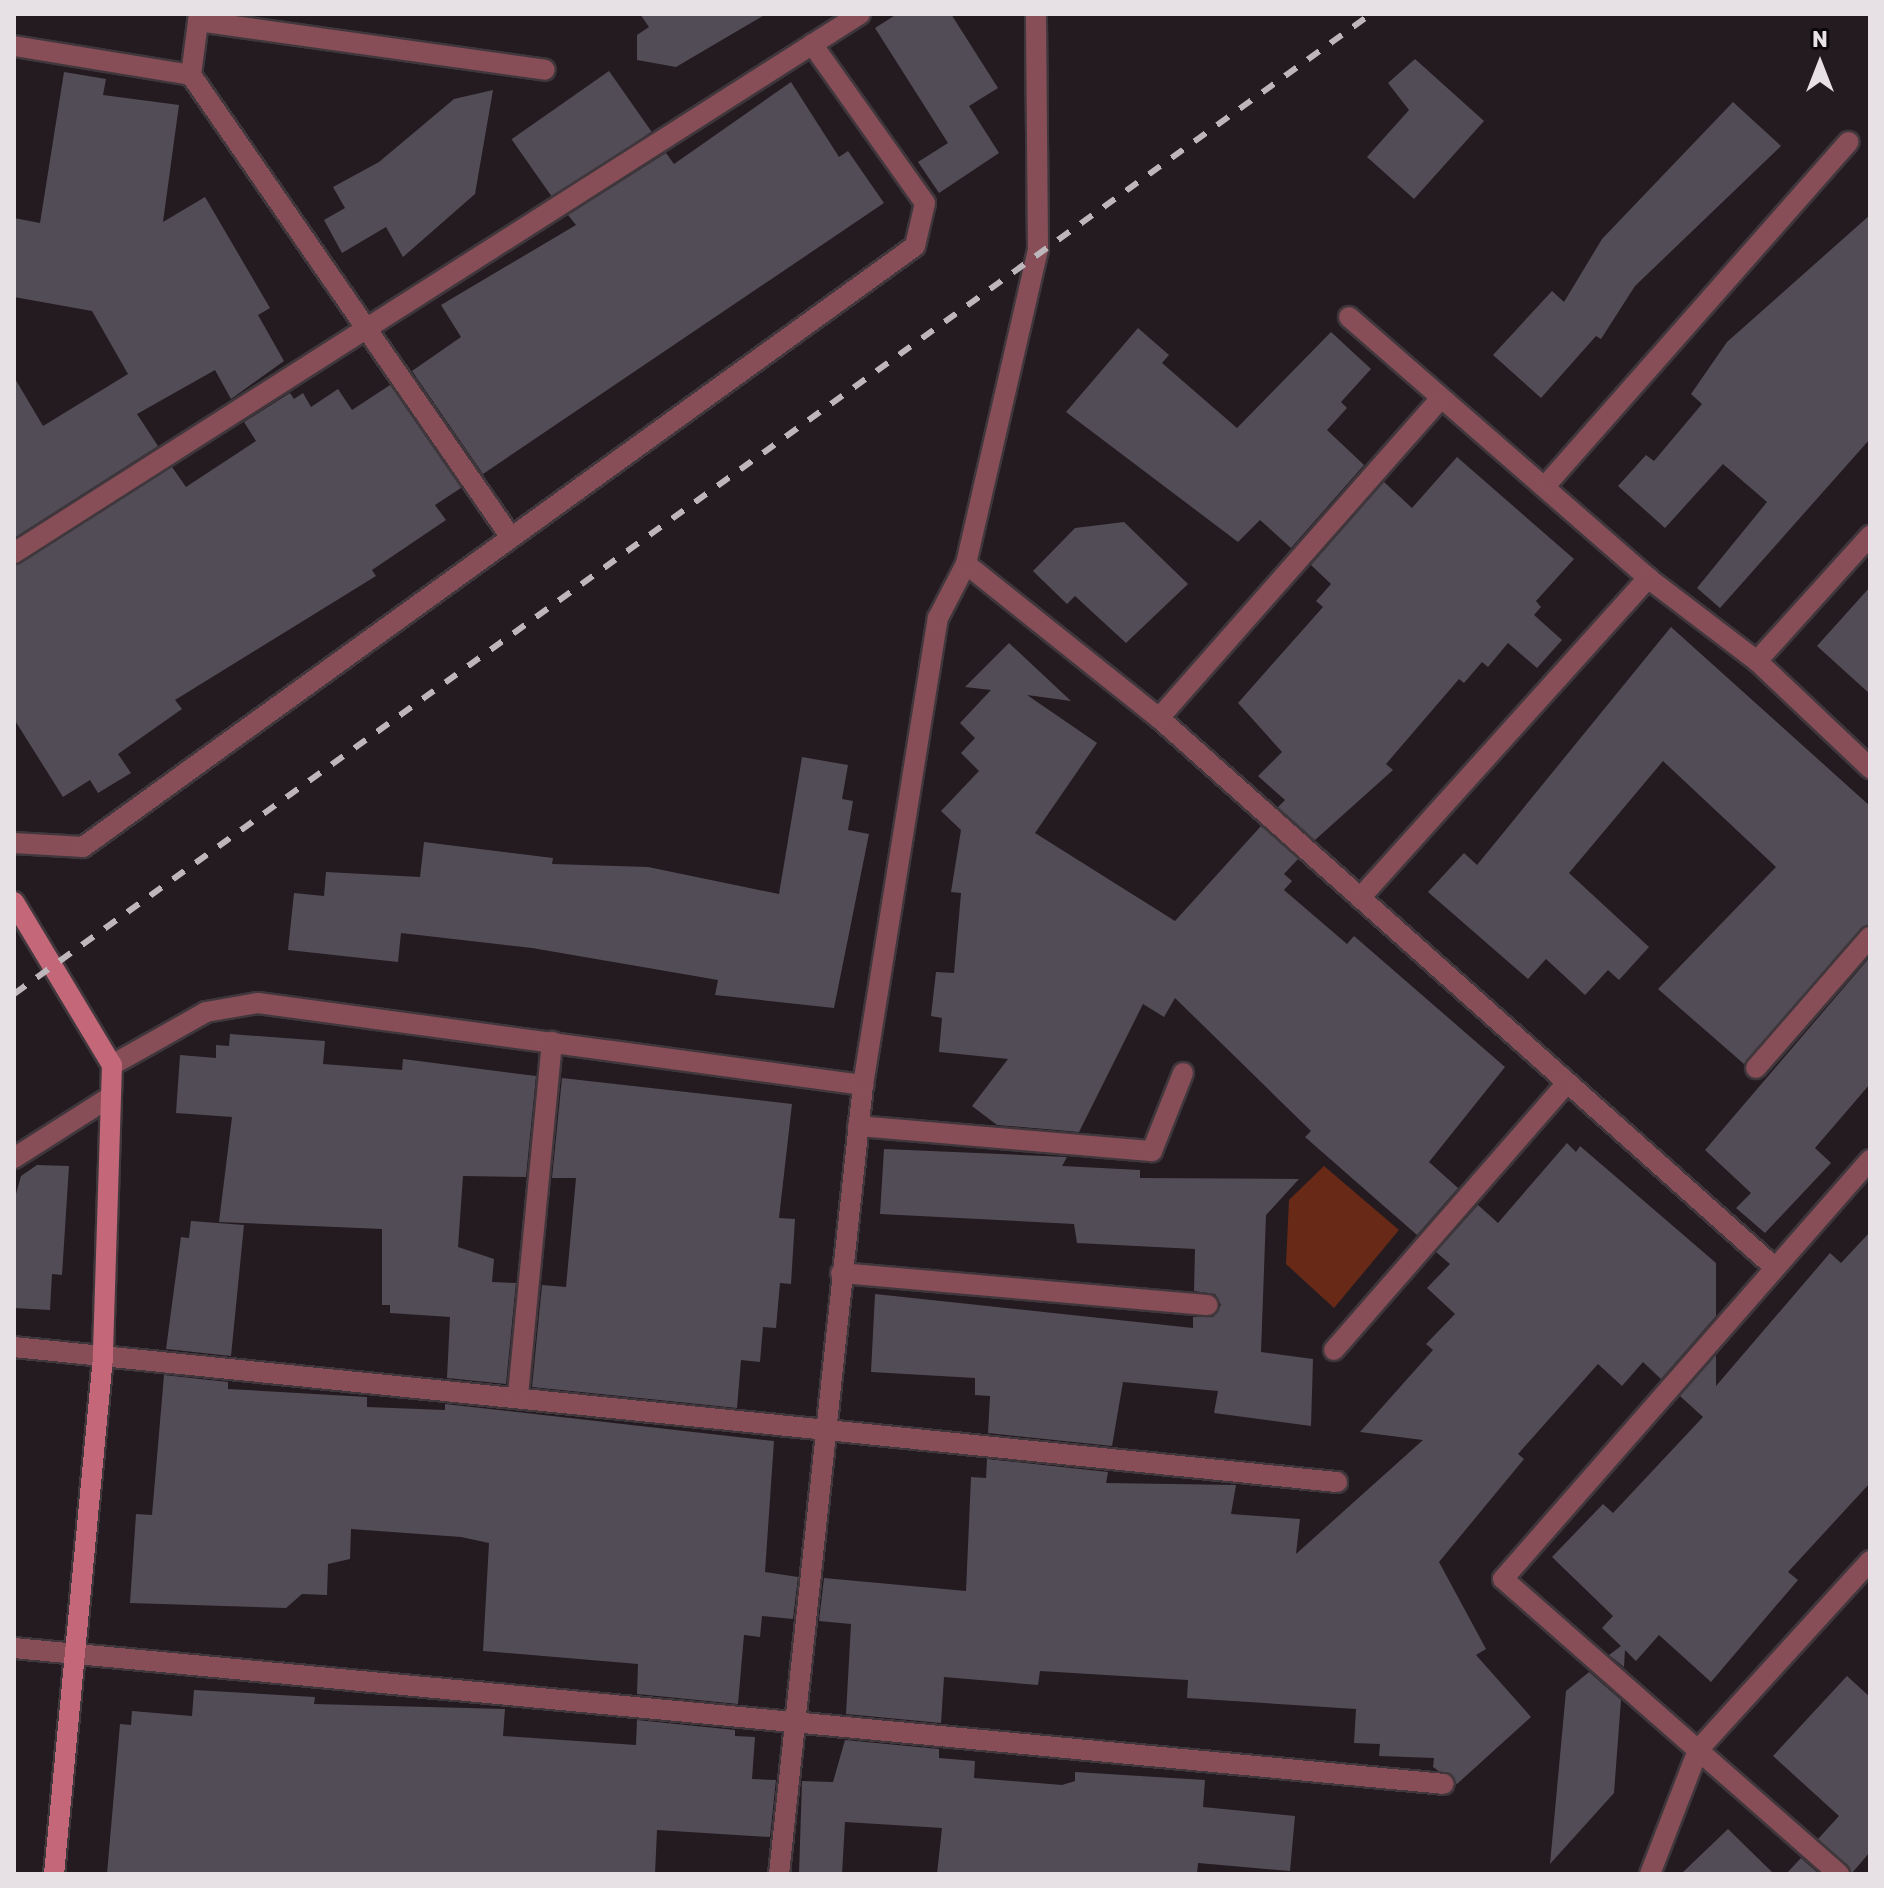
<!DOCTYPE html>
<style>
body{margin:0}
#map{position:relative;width:1884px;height:1888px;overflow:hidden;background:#241b21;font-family:Rubik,sans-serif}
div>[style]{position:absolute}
.green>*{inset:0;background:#682a16}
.building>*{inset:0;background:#524c56;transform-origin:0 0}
.roads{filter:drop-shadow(2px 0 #3f373c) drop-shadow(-2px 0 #3f373c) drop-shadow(0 2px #3f373c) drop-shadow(0 -2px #3f373c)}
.street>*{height:20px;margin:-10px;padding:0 10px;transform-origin:10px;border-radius:10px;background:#884e58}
.secondary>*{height:20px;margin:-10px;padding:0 10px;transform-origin:10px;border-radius:10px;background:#c46778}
.rail>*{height:6px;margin-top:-3px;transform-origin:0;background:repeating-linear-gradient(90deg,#bdb6ba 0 14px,transparent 0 28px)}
span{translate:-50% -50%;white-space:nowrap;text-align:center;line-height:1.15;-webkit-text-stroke:6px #0b0709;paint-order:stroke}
.frame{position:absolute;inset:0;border:16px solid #e7e0e4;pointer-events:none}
.north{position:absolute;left:1780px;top:24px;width:80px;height:80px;-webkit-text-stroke:6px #0b0709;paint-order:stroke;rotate:0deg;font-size:22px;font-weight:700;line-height:32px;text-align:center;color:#e7e0e4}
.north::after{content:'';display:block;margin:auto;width:28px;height:36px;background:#e7e0e4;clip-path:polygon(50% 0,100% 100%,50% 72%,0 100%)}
</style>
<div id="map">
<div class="green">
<i style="clip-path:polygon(1324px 1166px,1399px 1230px,1334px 1308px,1286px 1264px,1289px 1200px)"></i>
</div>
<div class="building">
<i style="clip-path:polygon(640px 14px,766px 14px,676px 67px,637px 60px,637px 35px,649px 27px)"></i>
<i style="clip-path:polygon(897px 14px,951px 14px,998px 88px,969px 106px,999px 153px,939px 193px,918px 162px,948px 143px,875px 28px)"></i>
<i style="clip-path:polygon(1415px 59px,1484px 121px,1414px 199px,1367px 157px,1409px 110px,1388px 83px)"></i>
<i style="left:609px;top:71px;width:74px;height:119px;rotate:55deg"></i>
<i style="clip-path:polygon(64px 72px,106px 79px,103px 95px,179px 105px,163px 222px,205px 197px,270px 308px,258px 315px,284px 361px,231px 399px,215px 370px,137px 414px,158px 446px,14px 538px,14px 377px,43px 426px,128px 374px,92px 311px,14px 297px,14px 218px,40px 223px)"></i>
<i style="clip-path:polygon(791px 82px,839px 157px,848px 151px,884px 203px,483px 474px,412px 371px,461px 337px,441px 305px,576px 225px,568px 215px,666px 153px,674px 164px)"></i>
<i style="clip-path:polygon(493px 90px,475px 194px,403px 257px,386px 227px,342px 253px,324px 220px,345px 208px,333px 187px,379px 162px,454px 99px)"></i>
<i style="clip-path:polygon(1733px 102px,1781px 146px,1635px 286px,1601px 339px,1596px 336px,1541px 398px,1493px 355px,1552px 291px,1564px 302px,1602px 239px)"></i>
<i style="clip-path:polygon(1870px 215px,1870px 439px,1720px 608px,1697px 588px,1767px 502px,1723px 464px,1665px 528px,1618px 486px,1646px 455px,1654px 461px,1702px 404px,1691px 394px,1727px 342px)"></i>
<i style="clip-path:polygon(1138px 328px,1169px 355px,1162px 363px,1237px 428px,1331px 332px,1371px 369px,1341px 402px,1347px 408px,1327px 430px,1364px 465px,1291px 548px,1260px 520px,1238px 542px,1066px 412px)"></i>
<i style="clip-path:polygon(390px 385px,461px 488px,435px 505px,446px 520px,372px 570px,376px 576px,175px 700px,182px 709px,118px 754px,131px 773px,98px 793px,90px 780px,63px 797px,14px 719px,14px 566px,172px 467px,186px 487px,256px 441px,244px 422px,290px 393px,294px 399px,303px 393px,311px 407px,338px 389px,352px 410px)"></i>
<i style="clip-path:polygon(1457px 457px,1574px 559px,1536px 601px,1541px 607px,1534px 615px,1562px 640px,1537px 668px,1508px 643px,1488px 667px,1482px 662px,1464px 683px,1459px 679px,1386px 764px,1393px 770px,1315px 840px,1278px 807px,1285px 800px,1258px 776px,1282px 752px,1238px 703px,1323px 607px,1316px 601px,1331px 584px,1311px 565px,1384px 482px,1412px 508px)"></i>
<i style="clip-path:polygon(1124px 522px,1188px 584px,1126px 643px,1075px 596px,1067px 604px,1033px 571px,1075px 528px)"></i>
<i style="clip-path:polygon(1870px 587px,1870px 694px,1817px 646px)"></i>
<i style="clip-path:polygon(1671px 627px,1870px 806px,1870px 924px,1744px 1064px,1658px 989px,1776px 867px,1663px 761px,1569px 873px,1649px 947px,1619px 980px,1608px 970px,1585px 995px,1546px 959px,1528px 979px,1428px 892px,1464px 853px,1477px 865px)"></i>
<i style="clip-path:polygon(1009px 643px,1071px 701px,1027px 695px,1097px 743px,1035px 833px,1175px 921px,1261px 826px,1298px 859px,1284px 874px,1292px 881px,1284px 890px,1347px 944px,1354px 936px,1505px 1067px,1429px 1162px,1458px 1188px,1417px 1235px,1305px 1137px,1311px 1131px,1175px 998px,1164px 1017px,1143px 1004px,1079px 1132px,997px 1125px,972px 1106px,1008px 1059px,939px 1052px,942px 1018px,931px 1016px,936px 972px,954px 973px,961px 893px,951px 892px,961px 830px,941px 811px,979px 771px,961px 753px,975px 738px,960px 723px,991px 690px,965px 687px)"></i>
<i style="clip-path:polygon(802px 757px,848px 765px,842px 799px,853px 801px,848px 830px,869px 834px,834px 1008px,715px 995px,718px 980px,532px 948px,401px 933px,398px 962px,288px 950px,294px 893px,324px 896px,326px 872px,420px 877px,424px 842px,553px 858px,552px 864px,648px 867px,779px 894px)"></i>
<i style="clip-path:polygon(1870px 957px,1870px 1084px,1815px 1148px,1831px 1163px,1765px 1233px,1736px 1208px,1751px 1193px,1705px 1150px)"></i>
<i style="clip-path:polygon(230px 1034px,325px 1041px,323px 1064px,402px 1070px,403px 1059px,536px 1076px,526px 1177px,463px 1176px,458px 1247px,494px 1259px,492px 1282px,516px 1283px,506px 1384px,447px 1378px,450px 1317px,390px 1313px,390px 1305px,382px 1305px,382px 1229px,219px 1222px,232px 1117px,176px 1113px,180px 1055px,216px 1058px,216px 1045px,229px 1046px)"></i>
<i style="clip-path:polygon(562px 1078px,792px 1104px,779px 1218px,795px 1219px,791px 1284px,780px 1283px,776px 1328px,763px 1327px,760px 1362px,741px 1360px,737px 1408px,532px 1387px,542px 1285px,566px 1287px,576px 1178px,552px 1178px)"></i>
<i style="clip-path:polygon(1567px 1143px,1576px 1152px,1580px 1146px,1716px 1263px,1716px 1316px,1661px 1379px,1643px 1362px,1622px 1386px,1598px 1364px,1518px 1454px,1524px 1459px,1439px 1562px,1486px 1649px,1476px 1655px,1531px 1717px,1457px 1784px,1433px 1767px,1434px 1758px,1379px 1756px,1380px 1744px,1354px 1743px,1356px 1709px,1187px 1698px,1188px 1680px,1040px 1671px,1038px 1685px,944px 1677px,941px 1723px,846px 1714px,851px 1624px,819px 1621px,824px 1578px,966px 1591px,971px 1477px,986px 1478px,987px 1459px,1108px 1472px,1106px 1483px,1236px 1485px,1231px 1514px,1300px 1519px,1296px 1554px,1423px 1440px,1360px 1432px,1433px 1350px,1426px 1344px,1455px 1314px,1427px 1288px,1450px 1264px,1436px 1252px,1478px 1205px,1498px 1223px)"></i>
<i style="clip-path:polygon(884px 1149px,1067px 1157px,1062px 1166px,1140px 1170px,1140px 1178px,1299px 1179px,1266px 1215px,1261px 1352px,1313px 1359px,1311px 1426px,1214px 1413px,1218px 1391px,1123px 1382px,1112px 1446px,988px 1433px,990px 1396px,975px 1395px,975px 1378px,871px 1372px,875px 1294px,1193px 1328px,1193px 1317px,1213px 1317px,1221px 1305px,1215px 1294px,1194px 1291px,1195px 1249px,1077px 1243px,1074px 1224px,880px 1214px)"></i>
<i style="clip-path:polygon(37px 1165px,69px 1166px,62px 1275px,52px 1274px,50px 1310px,14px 1308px,14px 1201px,21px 1176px)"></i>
<i style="clip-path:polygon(191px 1221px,244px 1225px,231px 1356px,166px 1349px,181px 1237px,189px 1238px)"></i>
<i style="clip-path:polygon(1870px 1232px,1870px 1483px,1788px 1572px,1798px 1580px,1711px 1682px,1659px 1635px,1636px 1661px,1625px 1650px,1624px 1667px,1609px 1655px,1621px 1646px,1602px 1628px,1613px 1616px,1552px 1557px,1603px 1504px,1613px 1513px,1703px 1417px,1680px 1396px,1716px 1355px,1716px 1386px,1830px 1253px,1841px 1263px)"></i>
<i style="clip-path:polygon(164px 1375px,228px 1382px,228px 1389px,367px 1397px,367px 1407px,445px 1410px,445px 1404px,774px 1441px,765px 1572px,798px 1577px,793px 1619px,762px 1616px,760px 1637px,744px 1635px,738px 1704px,637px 1694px,638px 1664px,483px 1651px,489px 1543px,461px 1537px,351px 1529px,350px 1559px,328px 1564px,327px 1595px,302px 1594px,286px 1608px,130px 1603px,136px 1514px,152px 1515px)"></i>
<i style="clip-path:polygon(1589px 1672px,1621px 1700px,1614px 1793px,1550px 1864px,1566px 1691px)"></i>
<i style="clip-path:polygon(1847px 1676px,1870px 1697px,1870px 1852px,1852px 1873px,1818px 1839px,1839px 1816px,1773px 1756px)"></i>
<i style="clip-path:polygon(194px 1690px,315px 1697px,314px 1704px,505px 1709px,503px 1736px,636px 1745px,637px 1720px,735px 1730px,735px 1736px,755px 1737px,752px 1779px,776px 1780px,770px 1837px,657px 1830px,655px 1874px,107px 1874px,120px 1724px,131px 1725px,132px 1711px,192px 1716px)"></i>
<i style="clip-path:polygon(845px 1740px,939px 1749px,939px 1758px,975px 1761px,974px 1778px,1062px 1785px,1075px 1781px,1075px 1772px,1205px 1780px,1203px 1807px,1295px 1816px,1290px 1871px,1198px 1863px,1197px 1874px,937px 1874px,942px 1828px,845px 1822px,842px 1874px,799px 1874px,802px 1781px,833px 1782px)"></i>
<i style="clip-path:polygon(1728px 1829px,1774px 1874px,1681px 1874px)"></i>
<i style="clip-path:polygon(1801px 1858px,1819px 1874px,1786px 1874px)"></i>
</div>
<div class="roads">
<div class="street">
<i style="left:198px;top:21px;width:350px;rotate:8deg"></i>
<i style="left:14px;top:46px;width:179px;rotate:9.3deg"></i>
<i style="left:191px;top:75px;width:561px;rotate:55.32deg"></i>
<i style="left:191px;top:75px;width:62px;rotate:-82.5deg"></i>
<i style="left:1349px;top:317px;width:397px;rotate:41.1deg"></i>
<i style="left:1648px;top:578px;width:137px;rotate:37.3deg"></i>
<i style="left:1757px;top:661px;width:156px;rotate:43.4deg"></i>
<i style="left:1547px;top:484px;width:456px;rotate:-48.6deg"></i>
<i style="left:14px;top:553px;width:1003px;rotate:-32.5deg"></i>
<i style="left:966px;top:564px;width:247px;rotate:38.6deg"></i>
<i style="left:1159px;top:718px;width:824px;rotate:41.75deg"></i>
<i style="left:1757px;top:661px;width:169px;rotate:-47.9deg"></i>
<i style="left:1159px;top:718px;width:422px;rotate:-48.6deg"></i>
<i style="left:14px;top:843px;width:69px;rotate:3.3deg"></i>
<i style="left:83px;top:847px;width:1026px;rotate:-35.84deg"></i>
<i style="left:915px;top:246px;width:44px;rotate:-76.9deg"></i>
<i style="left:925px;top:203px;width:195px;rotate:-125.4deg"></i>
<i style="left:1360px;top:898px;width:431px;rotate:-48deg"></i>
<i style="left:112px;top:1065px;width:108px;rotate:-29.4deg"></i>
<i style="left:206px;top:1012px;width:53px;rotate:-9.8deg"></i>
<i style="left:258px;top:1003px;width:611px;rotate:7.72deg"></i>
<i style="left:1756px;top:1068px;width:174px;rotate:-49deg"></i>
<i style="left:858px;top:1126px;width:295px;rotate:4.9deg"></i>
<i style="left:1152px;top:1151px;width:84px;rotate:-68.3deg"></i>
<i style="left:14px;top:1158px;width:114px;rotate:-32.4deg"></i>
<i style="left:841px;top:1273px;width:368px;rotate:5deg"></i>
<i style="left:14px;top:1347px;width:1330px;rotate:5.83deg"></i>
<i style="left:1334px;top:1350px;width:352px;rotate:-48.9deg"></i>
<i style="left:518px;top:1395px;width:355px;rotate:-84.5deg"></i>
<i style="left:14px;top:1648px;width:1436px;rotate:5.43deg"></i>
<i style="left:779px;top:1874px;width:793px;rotate:-83.92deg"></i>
<i style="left:863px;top:1085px;width:473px;rotate:-80.9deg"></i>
<i style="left:938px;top:618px;width:61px;rotate:-62.6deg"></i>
<i style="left:966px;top:564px;width:322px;rotate:-77.1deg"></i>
<i style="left:1038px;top:250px;width:236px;rotate:-90.5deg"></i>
<i style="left:1650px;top:1874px;width:133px;rotate:-68.8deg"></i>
<i style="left:1698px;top:1750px;width:256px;rotate:-47.7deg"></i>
<i style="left:1839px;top:1874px;width:447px;rotate:-138.7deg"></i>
<i style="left:1503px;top:1579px;width:557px;rotate:-48.79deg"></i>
</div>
<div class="secondary">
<i style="left:14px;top:902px;width:190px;rotate:59deg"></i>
<i style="left:112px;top:1065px;width:292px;rotate:91.8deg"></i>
<i style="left:103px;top:1357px;width:519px;rotate:95.41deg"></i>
</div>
</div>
<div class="rail">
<i style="left:14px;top:994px;width:1674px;rotate:-35.84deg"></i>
</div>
<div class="frame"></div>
<div class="north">N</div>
</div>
